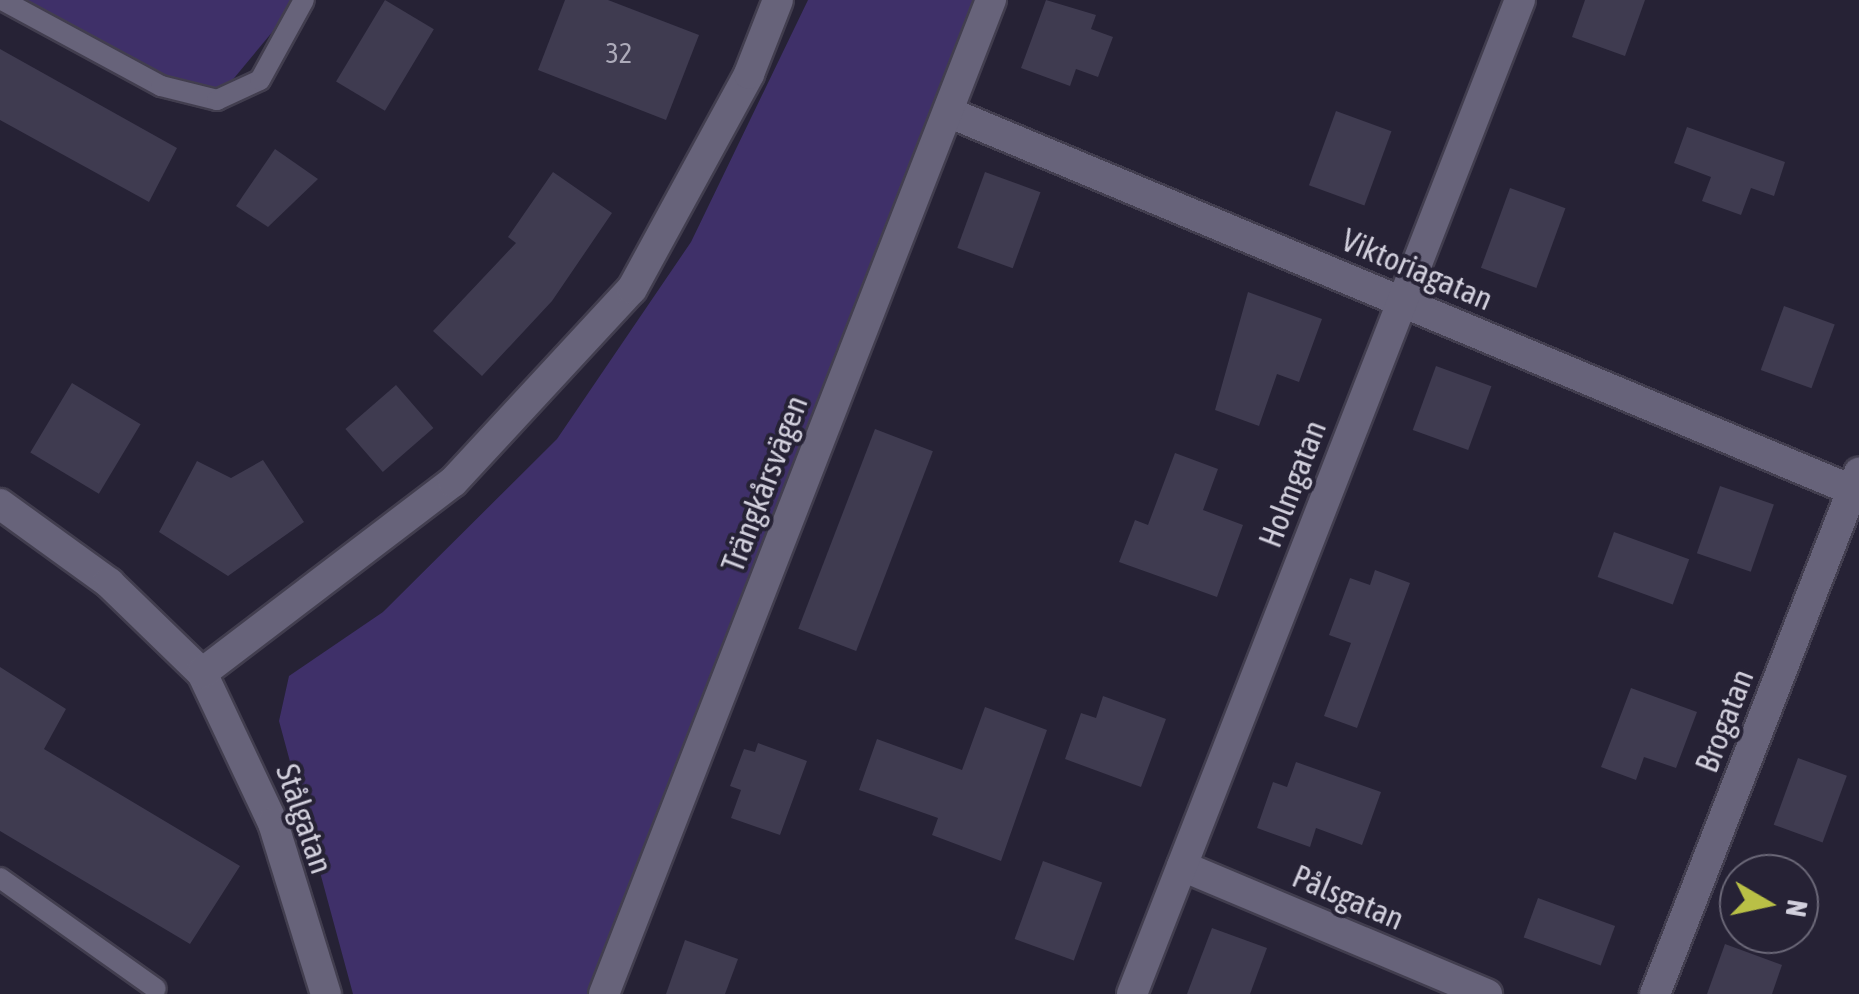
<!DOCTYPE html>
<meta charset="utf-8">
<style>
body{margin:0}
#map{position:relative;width:1859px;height:994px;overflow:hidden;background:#262235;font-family:"Asap Condensed",sans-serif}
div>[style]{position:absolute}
.green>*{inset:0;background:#3f3069}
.building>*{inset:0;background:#3f3b50;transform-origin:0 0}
.roads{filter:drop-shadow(2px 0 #423e4f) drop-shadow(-2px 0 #423e4f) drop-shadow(0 2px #423e4f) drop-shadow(0 -2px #423e4f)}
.lane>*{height:20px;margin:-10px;padding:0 10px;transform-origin:10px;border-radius:10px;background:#67637a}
.street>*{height:30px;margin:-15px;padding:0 15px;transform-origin:15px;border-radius:15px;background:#67637a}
span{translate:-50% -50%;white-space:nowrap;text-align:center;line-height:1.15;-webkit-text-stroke:8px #262235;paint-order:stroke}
.number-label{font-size:28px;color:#adabba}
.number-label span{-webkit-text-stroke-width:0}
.street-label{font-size:32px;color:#d2d0dd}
.north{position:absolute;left:1719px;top:854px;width:100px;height:100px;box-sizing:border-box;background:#262235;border:2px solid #6b6878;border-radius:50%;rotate:99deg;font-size:28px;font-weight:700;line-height:40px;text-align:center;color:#d2d0dd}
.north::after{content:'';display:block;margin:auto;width:35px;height:45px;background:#b9c046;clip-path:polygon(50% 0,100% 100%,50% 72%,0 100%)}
</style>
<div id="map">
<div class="green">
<i style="clip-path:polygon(20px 0,299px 0,210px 107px)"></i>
<i style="clip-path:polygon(808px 0,979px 0,596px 994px,353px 994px,279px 721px,289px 676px,383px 612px,557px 439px,691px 242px)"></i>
</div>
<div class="building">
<i style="left:385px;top:0;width:57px;height:95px;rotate:31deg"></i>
<i style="clip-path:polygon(565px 0,608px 0,699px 35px,666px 120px,538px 70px)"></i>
<i style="clip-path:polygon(1046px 0,1096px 15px,1091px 29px,1113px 37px,1098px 77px,1076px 69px,1070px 86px,1021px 68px)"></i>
<i style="clip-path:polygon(1585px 0,1645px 0,1625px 56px,1572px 37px)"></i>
<i style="clip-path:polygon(0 49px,177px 148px,149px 202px,0 120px)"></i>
<i style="left:1336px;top:111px;width:59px;height:79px;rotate:20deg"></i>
<i style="clip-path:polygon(1687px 127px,1785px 162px,1774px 196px,1751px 188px,1741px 215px,1702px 201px,1711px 177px,1674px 163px)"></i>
<i style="clip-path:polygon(275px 149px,318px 179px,268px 227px,236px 206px)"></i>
<i style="clip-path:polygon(553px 172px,612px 213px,552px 301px,482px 376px,433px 331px,516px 243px,508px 237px)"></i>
<i style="left:985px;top:172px;width:59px;height:81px;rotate:20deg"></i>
<i style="left:1510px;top:188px;width:59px;height:85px;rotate:20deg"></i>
<i style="clip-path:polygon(1248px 292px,1322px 319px,1299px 382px,1277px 374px,1259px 426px,1215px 410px)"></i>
<i style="left:1784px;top:306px;width:54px;height:68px;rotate:20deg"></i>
<i style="left:1436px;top:366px;width:59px;height:68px;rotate:20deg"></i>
<i style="left:72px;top:383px;width:80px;height:81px;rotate:31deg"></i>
<i style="left:396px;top:385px;width:57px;height:67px;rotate:49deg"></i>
<i style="left:875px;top:429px;width:62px;height:214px;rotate:21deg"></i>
<i style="clip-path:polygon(1175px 453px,1218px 469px,1203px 510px,1243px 525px,1217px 597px,1119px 562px,1135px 520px,1148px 525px)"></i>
<i style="clip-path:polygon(263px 460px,304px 522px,228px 576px,159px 532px,197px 461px,231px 478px)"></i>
<i style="left:1720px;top:486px;width:57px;height:71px;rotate:19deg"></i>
<i style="left:1614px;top:532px;width:80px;height:48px;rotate:20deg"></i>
<i style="clip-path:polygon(1375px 570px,1410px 583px,1357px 728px,1324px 716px,1351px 643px,1329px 635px,1350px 578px,1370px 585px)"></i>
<i style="clip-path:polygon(0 667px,66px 709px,44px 749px,240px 866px,190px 944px,0 831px)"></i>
<i style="clip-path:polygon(1631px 688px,1697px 712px,1676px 768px,1644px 757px,1636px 780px,1601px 767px)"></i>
<i style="clip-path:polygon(1103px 696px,1166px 719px,1141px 787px,1065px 759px,1081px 713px,1096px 718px)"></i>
<i style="clip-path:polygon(985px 707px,1047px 730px,1001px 861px,932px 835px,938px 818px,859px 790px,877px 739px,962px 770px)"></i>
<i style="clip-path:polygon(758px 743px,807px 761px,780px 835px,731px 818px,741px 790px,730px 786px,744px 749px,755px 752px)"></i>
<i style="left:1798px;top:758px;width:52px;height:71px;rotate:20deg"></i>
<i style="clip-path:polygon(1296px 762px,1381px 792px,1362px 845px,1316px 828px,1310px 847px,1257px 828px,1273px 782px,1287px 787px)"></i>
<i style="left:1043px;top:861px;width:63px;height:83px;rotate:20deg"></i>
<i style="left:1538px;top:898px;width:82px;height:42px;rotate:20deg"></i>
<i style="clip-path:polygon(1212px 928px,1267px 948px,1250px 994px,1187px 994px)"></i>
<i style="clip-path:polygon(685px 940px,738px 959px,725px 994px,666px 994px)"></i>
<i style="clip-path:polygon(1725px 944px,1782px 965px,1772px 994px,1707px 994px)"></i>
</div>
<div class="roads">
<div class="lane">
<i style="left:2px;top:0;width:181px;rotate:28.4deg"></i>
<i style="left:161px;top:86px;width:58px;rotate:14deg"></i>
<i style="left:217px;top:100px;width:47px;rotate:-24.9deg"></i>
<i style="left:260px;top:80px;width:91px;rotate:-61.2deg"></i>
<i style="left:0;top:878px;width:191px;rotate:35.4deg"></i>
</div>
<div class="street">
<i style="left:948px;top:112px;width:987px;rotate:22.7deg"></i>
<i style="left:0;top:504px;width:135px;rotate:35.9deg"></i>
<i style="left:109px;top:583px;width:129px;rotate:44.1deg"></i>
<i style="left:202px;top:673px;width:166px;rotate:64.7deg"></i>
<i style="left:273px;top:823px;width:179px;rotate:72.8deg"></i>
<i style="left:202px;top:673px;width:315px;rotate:-37.3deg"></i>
<i style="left:453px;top:482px;width:263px;rotate:-47.2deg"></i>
<i style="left:632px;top:289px;width:245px;rotate:-61.4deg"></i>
<i style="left:749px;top:74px;width:79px;rotate:-68.6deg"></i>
<i style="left:1182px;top:866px;width:331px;rotate:22.8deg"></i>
<i style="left:604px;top:994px;width:1067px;rotate:-68.73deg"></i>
<i style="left:1132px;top:994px;width:1067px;rotate:-68.68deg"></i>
<i style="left:1655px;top:994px;width:560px;rotate:-68.62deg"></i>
</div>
</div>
<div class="number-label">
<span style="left:619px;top:53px">32</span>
</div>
<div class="street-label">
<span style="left:1417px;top:270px;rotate:23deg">Viktoriagatan</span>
<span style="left:765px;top:484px;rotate:-69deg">Trängkårsvägen</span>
<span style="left:1293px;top:484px;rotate:-69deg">Holmgatan</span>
<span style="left:1725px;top:721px;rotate:-69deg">Brogatan</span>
<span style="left:304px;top:819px;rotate:71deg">Stålgatan</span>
<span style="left:1348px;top:898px;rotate:23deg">Pålsgatan</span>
</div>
<div class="north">N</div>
</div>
